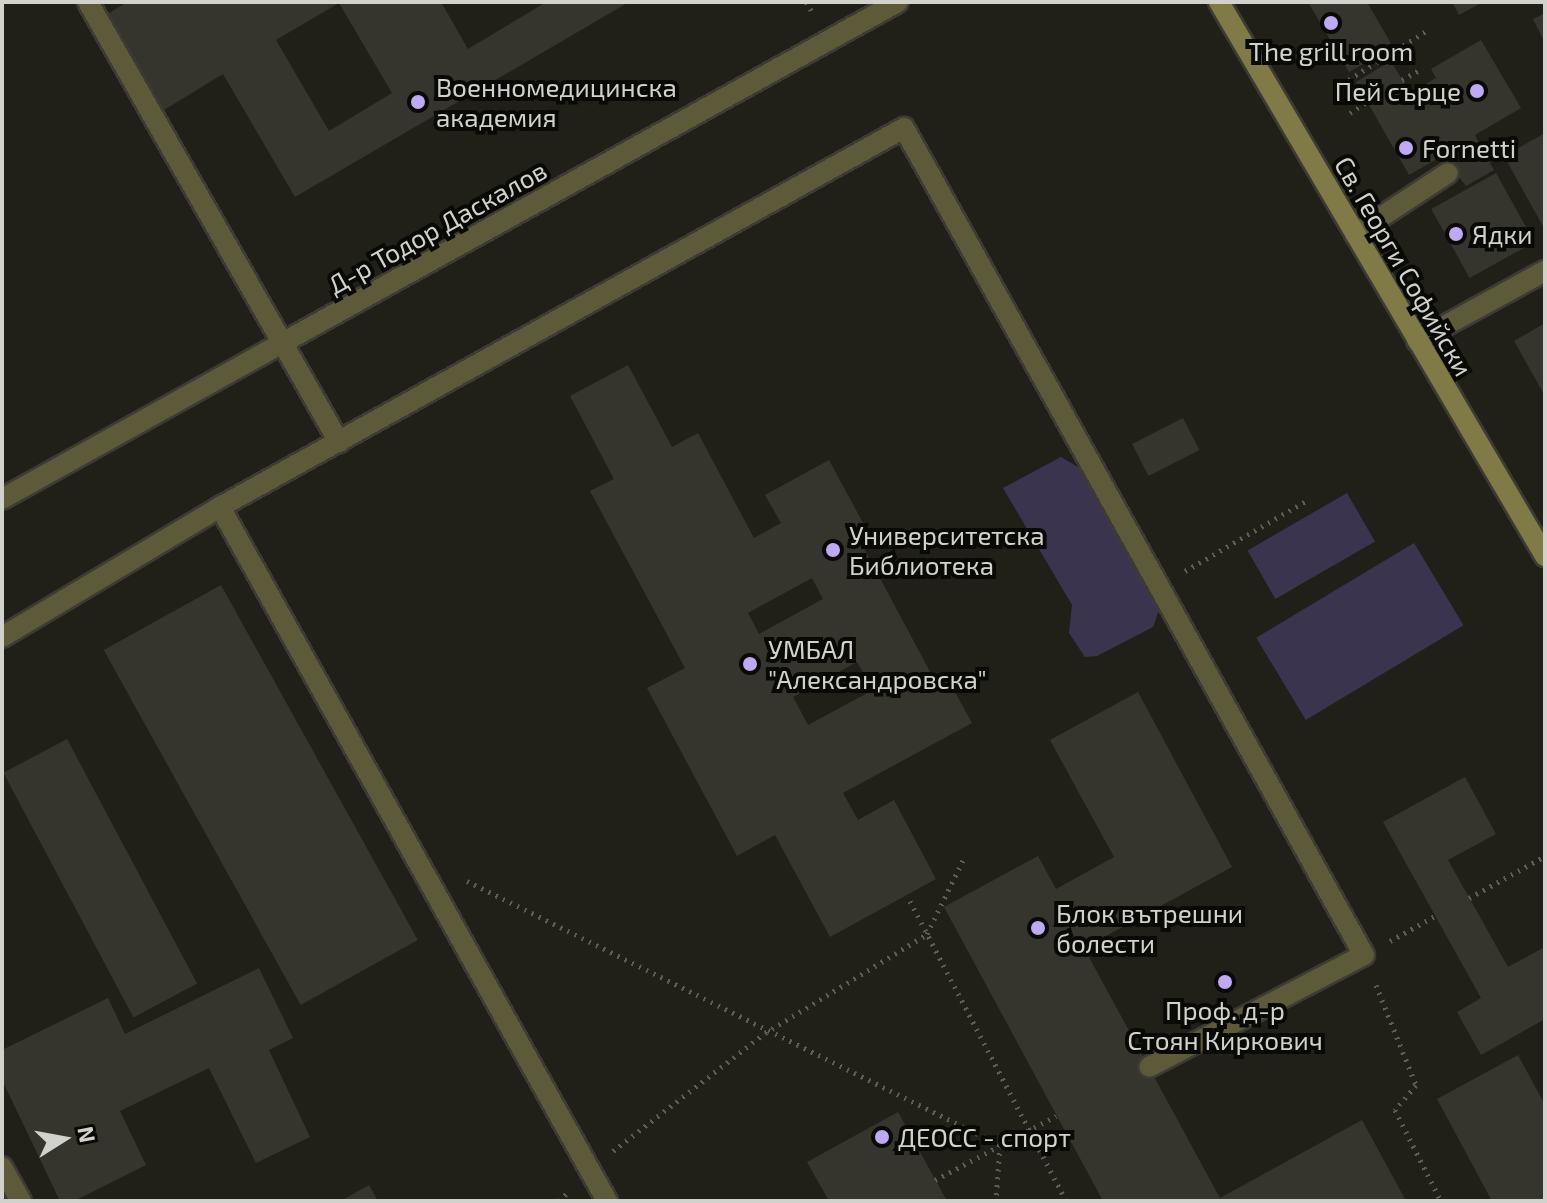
<!DOCTYPE html>
<meta charset="utf-8">
<style>
body{margin:0}
#map{position:relative;width:1547px;height:1203px;overflow:hidden;background:#202018;font-family:"Exo 2",sans-serif}
div>[style]{position:absolute}
.green>*{inset:0;background:#3b344e;transform-origin:0 0}
.building>*{inset:0;background:#36352d;transform-origin:0 0}
.path>*{height:5px;margin-top:-2.5px;transform-origin:0;background:repeating-linear-gradient(90deg,#5c5c55 0 2px,transparent 0 8px)}
.roads{filter:drop-shadow(2px 0 #3c3c35) drop-shadow(-2px 0 #3c3c35) drop-shadow(0 2px #3c3c35) drop-shadow(0 -2px #3c3c35)}
.service>*{height:20px;margin:-10px;padding:0 10px;transform-origin:10px;border-radius:10px;background:#5d5a3a}
.minor>*{height:20px;margin:-10px;padding:0 10px;transform-origin:10px;border-radius:10px;background:#5d5a3a}
.secondary>*{height:20px;margin:-10px;padding:0 10px;transform-origin:10px;border-radius:10px;background:#807a46}
.dots>*{width:22px;height:22px;translate:-50% -50%;box-sizing:border-box;border:4px solid #090906;border-radius:50%}
span{translate:-50% -50%;white-space:nowrap;text-align:center;line-height:1.15;-webkit-text-stroke:8px #090906;paint-order:stroke}
.poi-label{font-size:26px;color:#d2d2cc}
.left{translate:0 -50%;text-align:left}
.right{translate:-100% -50%;text-align:right}
.street-label{font-size:26px;color:#d2d2cc}
.frame{position:absolute;inset:0;border:4px solid #d2d2cc;pointer-events:none}
.north{position:absolute;left:24px;top:1099px;width:80px;height:80px;-webkit-text-stroke:6px #090906;paint-order:stroke;rotate:79deg;font-size:22px;font-weight:700;line-height:32px;text-align:center;color:#d2d2cc}
.north::after{content:'';display:block;margin:auto;width:28px;height:36px;background:#d2d2cc;clip-path:polygon(50% 0,100% 100%,50% 72%,0 100%)}
</style>
<div id="map">
<div class="green">
<i style="clip-path:polygon(1061px 457px,1078px 467px,1160px 607px,1153px 627px,1097px 656px,1085px 657px,1069px 633px,1072px 605px,1003px 488px)"></i>
<i style="left:1347px;top:493px;width:56px;height:115px;rotate:60deg"></i>
<i style="left:1414px;top:543px;width:96px;height:184px;rotate:59deg"></i>
</div>
<div class="building">
<i style="clip-path:polygon(evenodd,127px 2px,441px 2px,468px 49px,546px 2px,629px 2px,295px 197px,223px 74px,164px 110px,106px 15px,127px 2px,339px 3px,392px 93px,329px 131px,276px 40px,339px 3px)"></i>
<i style="clip-path:polygon(1308px 2px,1367px 2px,1393px 47px,1349px 72px)"></i>
<i style="clip-path:polygon(1452px 2px,1483px 2px,1459px 15px)"></i>
<i style="clip-path:polygon(1545px 13px,1545px 43px,1533px 19px)"></i>
<i style="clip-path:polygon(1481px 40px,1521px 108px,1475px 135px,1494px 170px,1466px 186px,1442px 156px,1409px 175px,1356px 82px,1391px 61px,1410px 93px,1436px 78px,1431px 69px)"></i>
<i style="clip-path:polygon(1545px 133px,1545px 230px,1504px 156px)"></i>
<i style="left:1496px;top:173px;width:79px;height:74px;rotate:61deg"></i>
<i style="clip-path:polygon(1545px 323px,1545px 396px,1514px 341px)"></i>
<i style="clip-path:polygon(evenodd,628px 365px,672px 447px,698px 433px,754px 538px,781px 523px,765px 495px,829px 460px,869px 534px,859px 539px,935px 681px,946px 676px,972px 723px,843px 793px,858px 820px,894px 800px,936px 879px,830px 937px,775px 835px,737px 856px,647px 688px,685px 668px,590px 491px,614px 479px,570px 396px,628px 365px,812px 578px,823px 599px,759px 634px,748px 613px,812px 578px,628px 365px,857px 662px,873px 690px,808px 725px,793px 697px,857px 662px)"></i>
<i style="left:1183px;top:418px;width:36px;height:57px;rotate:63deg"></i>
<i style="left:221px;top:585px;width:406px;height:134px;rotate:61deg"></i>
<i style="clip-path:polygon(1138px 692px,1232px 867px,1084px 948px,1220px 1198px,1362px 1120px,1406px 1201px,1103px 1201px,944px 907px,1038px 856px,1056px 889px,1114px 857px,1050px 740px)"></i>
<i style="left:67px;top:739px;width:277px;height:72px;rotate:62deg"></i>
<i style="clip-path:polygon(1465px 777px,1496px 834px,1448px 860px,1508px 967px,1545px 947px,1545px 1019px,1481px 1055px,1457px 1012px,1481px 998px,1383px 822px)"></i>
<i style="clip-path:polygon(259px 968px,293px 1038px,269px 1050px,310px 1137px,256px 1163px,209px 1068px,120px 1111px,146px 1165px,74px 1201px,60px 1201px,2px 1080px,2px 1050px,108px 998px,125px 1034px)"></i>
<i style="clip-path:polygon(1518px 1055px,1545px 1105px,1545px 1201px,1492px 1201px,1437px 1099px)"></i>
<i style="clip-path:polygon(898px 1112px,947px 1201px,829px 1201px,807px 1162px)"></i>
<i style="clip-path:polygon(369px 1185px,378px 1201px,341px 1201px)"></i>
</div>
<div class="path">
<i style="left:806px;top:2px;width:15px;rotate:58deg"></i>
<i style="left:1402px;top:80px;width:24px;rotate:-30deg"></i>
<i style="left:1335px;top:88px;width:110px;rotate:-31.9deg"></i>
<i style="left:1350px;top:113px;width:20px;rotate:-33deg"></i>
<i style="left:1185px;top:571px;width:143px;rotate:-30.1deg"></i>
<i style="left:467px;top:881px;width:595px;rotate:26.35deg"></i>
<i style="left:1000px;top:1145px;width:56px;rotate:94.1deg"></i>
<i style="left:1469px;top:898px;width:87px;rotate:-28.9deg"></i>
<i style="left:910px;top:901px;width:338px;rotate:62.5deg"></i>
<i style="left:1390px;top:941px;width:51px;rotate:-29.1deg"></i>
<i style="left:1376px;top:985px;width:108px;rotate:68.2deg"></i>
<i style="left:1416px;top:1085px;width:33px;rotate:130deg"></i>
<i style="left:1395px;top:1110px;width:102px;rotate:63.2deg"></i>
<i style="left:613px;top:1151px;width:192px;rotate:-37.8deg"></i>
<i style="left:765px;top:1033px;width:190px;rotate:-31.4deg"></i>
<i style="left:927px;top:934px;width:85px;rotate:-64deg"></i>
<i style="left:935px;top:1180px;width:137px;rotate:-27.9deg"></i>
<i style="left:559px;top:1201px;width:11px;rotate:-45deg"></i>
</div>
<div class="roads">
<div class="service">
<i style="left:88px;top:2px;width:507px;rotate:60.3deg"></i>
<i style="left:1355px;top:234px;width:111px;rotate:-33.3deg"></i>
<i style="left:2px;top:499px;width:302px;rotate:-29.1deg"></i>
<i style="left:220px;top:507px;width:795px;rotate:60.85deg"></i>
<i style="left:2px;top:637px;width:254px;rotate:-30.8deg"></i>
<i style="left:220px;top:507px;width:782px;rotate:-28.99deg"></i>
<i style="left:904px;top:128px;width:946px;rotate:60.92deg"></i>
<i style="left:1364px;top:955px;width:242px;rotate:152.5deg"></i>
<i style="left:2px;top:1167px;width:39px;rotate:61deg"></i>
</div>
<div class="minor">
<i style="left:1417px;top:341px;width:146px;rotate:-28.7deg"></i>
<i style="left:266px;top:352px;width:722px;rotate:-28.98deg"></i>
</div>
<div class="secondary">
<i style="left:1219px;top:2px;width:643px;rotate:59.53deg"></i>
</div>
</div>
<div class="dots">
<i style="left:1331px;top:23px;background:#bda9f5"></i>
<i style="left:1477px;top:91px;background:#bda9f5"></i>
<i style="left:418px;top:102px;background:#bda9f5"></i>
<i style="left:1406px;top:148px;background:#bda9f5"></i>
<i style="left:1456px;top:234px;background:#bda9f5"></i>
<i style="left:833px;top:550px;background:#bda9f5"></i>
<i style="left:750px;top:664px;background:#bda9f5"></i>
<i style="left:1038px;top:928px;background:#bda9f5"></i>
<i style="left:1225px;top:982px;background:#bda9f5"></i>
<i style="left:882px;top:1137px;background:#bda9f5"></i>
</div>
<div class="poi-label">
<span style="left:1331px;top:51px">The grill room</span>
<span class="left" style="left:436px;top:102px">Военномедицинска<br>академия</span>
<span class="right" style="left:1461px;top:91px">Пей сърце</span>
<span class="left" style="left:1422px;top:148px">Fornetti</span>
<span class="left" style="left:1472px;top:234px">Ядки</span>
<span class="left" style="left:849px;top:550px">Университетска<br>Библиотека</span>
<span class="left" style="left:768px;top:664px">УМБАЛ<br>"Александровска"</span>
<span class="left" style="left:1056px;top:928px">Блок вътрешни<br>болести</span>
<span style="left:1225px;top:1025px">Проф. д-р<br>Стоян Киркович</span>
<span class="left" style="left:898px;top:1137px">ДЕОСС - спорт</span>
</div>
<div class="street-label">
<span style="left:437px;top:227px;rotate:-29deg">Д-р Тодор Даскалов</span>
<span style="left:1404px;top:266px;rotate:60deg">Св. Георги Софийски</span>
</div>
<div class="frame"></div>
<div class="north">N</div>
</div>
